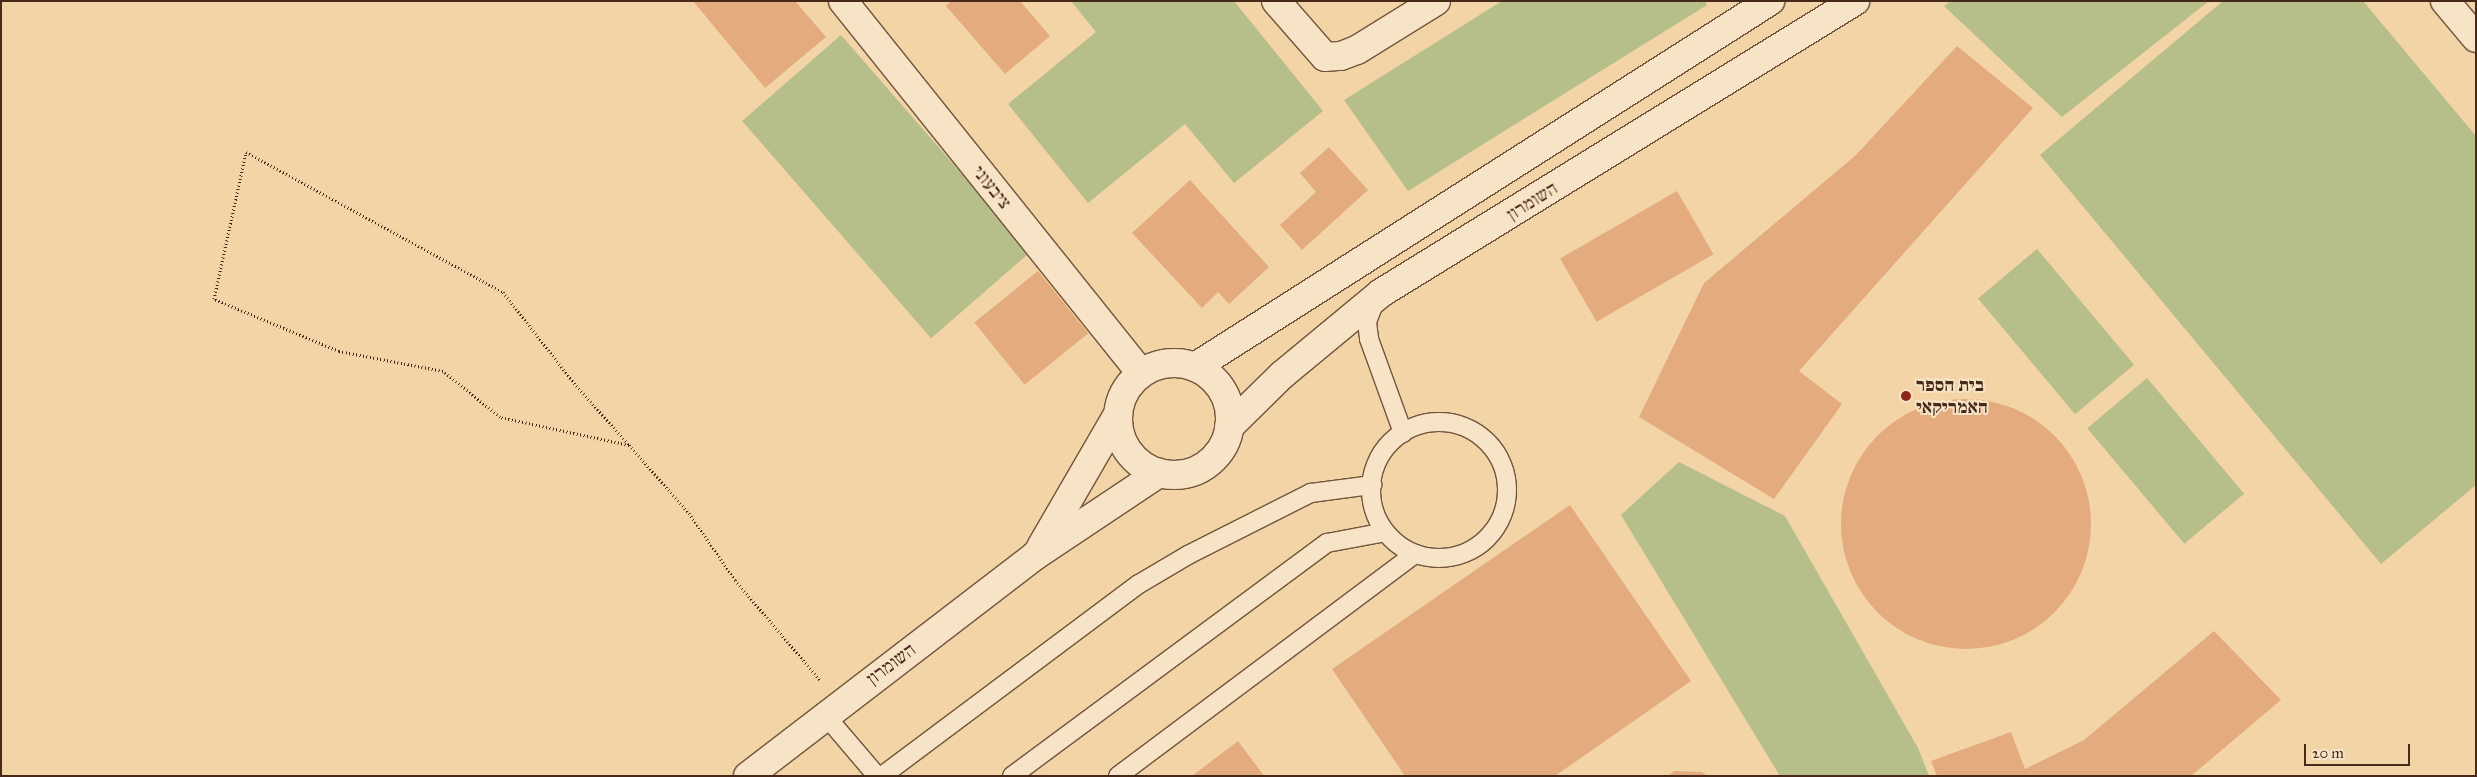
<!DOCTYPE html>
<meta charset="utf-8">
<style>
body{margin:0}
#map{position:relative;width:2477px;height:777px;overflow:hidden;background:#f2d4a6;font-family:"IM FELL Great Primer","Frank Ruhl Libre",serif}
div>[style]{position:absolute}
.green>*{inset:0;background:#b6be8a;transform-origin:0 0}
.building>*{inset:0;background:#e4ac7e;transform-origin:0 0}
.round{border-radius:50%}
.path>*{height:3px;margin-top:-1.5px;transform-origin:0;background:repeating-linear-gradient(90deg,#47291a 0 1px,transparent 0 3.5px)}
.roads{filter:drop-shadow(1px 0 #72543d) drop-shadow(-1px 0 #72543d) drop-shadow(0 1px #72543d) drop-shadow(0 -1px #72543d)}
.service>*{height:18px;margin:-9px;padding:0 9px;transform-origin:9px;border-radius:9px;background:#f7e3c5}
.service>.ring{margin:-9px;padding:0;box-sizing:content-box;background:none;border:18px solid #f7e3c5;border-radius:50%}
.minor>*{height:28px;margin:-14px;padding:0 14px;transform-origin:14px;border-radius:14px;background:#f7e3c5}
.minor>.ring{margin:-14px;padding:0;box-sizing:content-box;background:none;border:28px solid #f7e3c5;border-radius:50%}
.tertiary>*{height:28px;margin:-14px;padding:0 14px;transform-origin:14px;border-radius:14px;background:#f7e3c5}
.dots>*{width:14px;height:14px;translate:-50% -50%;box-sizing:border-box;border:2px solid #f7e3c5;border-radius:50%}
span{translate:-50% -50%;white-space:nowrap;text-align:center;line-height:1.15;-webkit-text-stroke:4px #f7e3c5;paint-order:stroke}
.street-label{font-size:19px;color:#47291a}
.poi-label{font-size:19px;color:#47291a;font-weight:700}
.left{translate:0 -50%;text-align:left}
.frame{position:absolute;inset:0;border:2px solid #47291a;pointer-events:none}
.scale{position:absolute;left:2304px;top:744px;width:106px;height:22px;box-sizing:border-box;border:2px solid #47291a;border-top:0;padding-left:6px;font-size:15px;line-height:18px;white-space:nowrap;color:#47291a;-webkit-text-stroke:4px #f7e3c5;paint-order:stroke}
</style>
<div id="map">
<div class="green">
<i style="clip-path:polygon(1071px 1px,1234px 1px,1323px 111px,1234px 183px,1185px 124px,1088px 203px,1008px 104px,1096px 32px)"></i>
<i style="clip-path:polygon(1502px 1px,1705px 1px,1707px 5px,1408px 191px,1344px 100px)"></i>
<i style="clip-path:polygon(1951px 1px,2209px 1px,2062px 117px,1944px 6px)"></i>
<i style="clip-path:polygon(2223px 1px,2363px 1px,2476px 136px,2476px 485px,2381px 564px,2040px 155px)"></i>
<i style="left:841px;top:35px;width:288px;height:131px;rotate:49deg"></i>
<i style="left:2037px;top:249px;width:151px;height:77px;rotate:50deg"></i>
<i style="left:2147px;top:378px;width:151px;height:78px;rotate:50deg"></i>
<i style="clip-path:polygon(1679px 462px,1785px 516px,1918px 748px,1929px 776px,1780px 776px,1621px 515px)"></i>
</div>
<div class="building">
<i style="clip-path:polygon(693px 1px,795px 1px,826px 37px,765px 88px)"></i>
<i style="clip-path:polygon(951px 1px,1020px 1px,1050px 36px,1005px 74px,946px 6px)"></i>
<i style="clip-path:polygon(1957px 46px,2033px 108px,1799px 371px,1842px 404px,1774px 499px,1639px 417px,1704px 283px,1856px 155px)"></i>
<i style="clip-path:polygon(1329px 147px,1368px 190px,1302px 250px,1280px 225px,1316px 192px,1300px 173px)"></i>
<i style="clip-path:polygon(1190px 180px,1269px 267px,1229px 304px,1218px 292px,1202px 308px,1132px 233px)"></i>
<i style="left:1677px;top:191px;width:73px;height:135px;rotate:60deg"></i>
<i style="left:1038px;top:271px;width:80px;height:82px;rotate:51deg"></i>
<i class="round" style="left:1841px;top:399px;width:250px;height:250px"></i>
<i style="clip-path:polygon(1570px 505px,1691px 681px,1555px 776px,1405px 776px,1332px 669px)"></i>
<i style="clip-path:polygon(2214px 631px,2281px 700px,2191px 776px,1937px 776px,1931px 761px,2011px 732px,2025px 769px,2084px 740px)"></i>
<i style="clip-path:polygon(1238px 741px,1264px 776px,1192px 776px)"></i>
<i style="clip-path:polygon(1674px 771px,1702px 772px,1707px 776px,1668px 776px)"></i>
</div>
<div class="path">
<i style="left:629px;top:445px;width:132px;rotate:-167.8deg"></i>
<i style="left:500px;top:417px;width:73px;rotate:-141.1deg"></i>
<i style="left:443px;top:371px;width:106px;rotate:-169.1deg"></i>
<i style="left:339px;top:351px;width:135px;rotate:-157.4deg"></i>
<i style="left:214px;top:299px;width:150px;rotate:-77.7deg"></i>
<i style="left:246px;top:152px;width:293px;rotate:28.6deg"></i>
<i style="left:503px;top:292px;width:115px;rotate:52deg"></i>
<i style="left:574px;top:383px;width:83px;rotate:48.4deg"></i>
<i style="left:629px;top:445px;width:91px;rotate:48.6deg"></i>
<i style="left:689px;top:513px;width:81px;rotate:55.5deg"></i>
<i style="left:735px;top:580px;width:131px;rotate:49.6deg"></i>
</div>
<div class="roads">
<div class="service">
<i style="left:1375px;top:301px;width:22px;rotate:111deg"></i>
<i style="left:1367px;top:322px;width:17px;rotate:83deg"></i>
<i style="left:1369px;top:339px;width:100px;rotate:70.1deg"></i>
<i class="ring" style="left:1371px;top:422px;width:118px;height:118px"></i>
<i style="left:825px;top:715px;width:80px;rotate:49.6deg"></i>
<i style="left:882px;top:776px;width:321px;rotate:-36.8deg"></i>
<i style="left:1139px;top:584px;width:57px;rotate:-30.6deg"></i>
<i style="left:1188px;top:555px;width:138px;rotate:-26.8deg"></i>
<i style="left:1311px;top:493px;width:62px;rotate:-7.5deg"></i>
<i style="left:1012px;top:776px;width:392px;rotate:-36.5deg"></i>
<i style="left:1327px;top:543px;width:59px;rotate:-10.7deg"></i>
<i style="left:1118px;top:776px;width:371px;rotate:-36.8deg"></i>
</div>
<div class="minor">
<i style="left:843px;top:1px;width:477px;rotate:51.3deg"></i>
<i style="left:1276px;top:1px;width:74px;rotate:48.8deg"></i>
<i style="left:1325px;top:57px;width:16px;rotate:-4deg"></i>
<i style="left:1341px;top:56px;width:17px;rotate:-21deg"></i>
<i style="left:1357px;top:50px;width:93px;rotate:-31.8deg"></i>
<i class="ring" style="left:1118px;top:363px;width:84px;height:84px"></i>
<i style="left:1195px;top:367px;width:682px;rotate:-32.48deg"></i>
<i style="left:1229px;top:427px;width:74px;rotate:-44.5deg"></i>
<i style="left:1282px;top:375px;width:129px;rotate:-39.6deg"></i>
<i style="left:1381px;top:293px;width:557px;rotate:-31.63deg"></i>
<i style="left:1041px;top:547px;width:154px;rotate:-59.9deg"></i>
<i style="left:748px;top:776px;width:363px;rotate:-37.5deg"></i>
<i style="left:1036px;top:555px;width:148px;rotate:-33.7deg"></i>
</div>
<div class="tertiary">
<i style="left:2445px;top:1px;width:48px;rotate:50deg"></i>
</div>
</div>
<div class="dots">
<i style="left:1906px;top:396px;background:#8f2418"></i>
</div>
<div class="street-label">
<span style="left:992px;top:187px;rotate:51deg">ציבעוני</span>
<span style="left:1532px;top:201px;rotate:-32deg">השומרון</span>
<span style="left:891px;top:664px;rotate:-37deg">השומרון</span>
</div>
<div class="poi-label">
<span class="left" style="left:1916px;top:396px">בית הספר<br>האמריקאי</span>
</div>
<div class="frame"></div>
<div class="scale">20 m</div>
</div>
